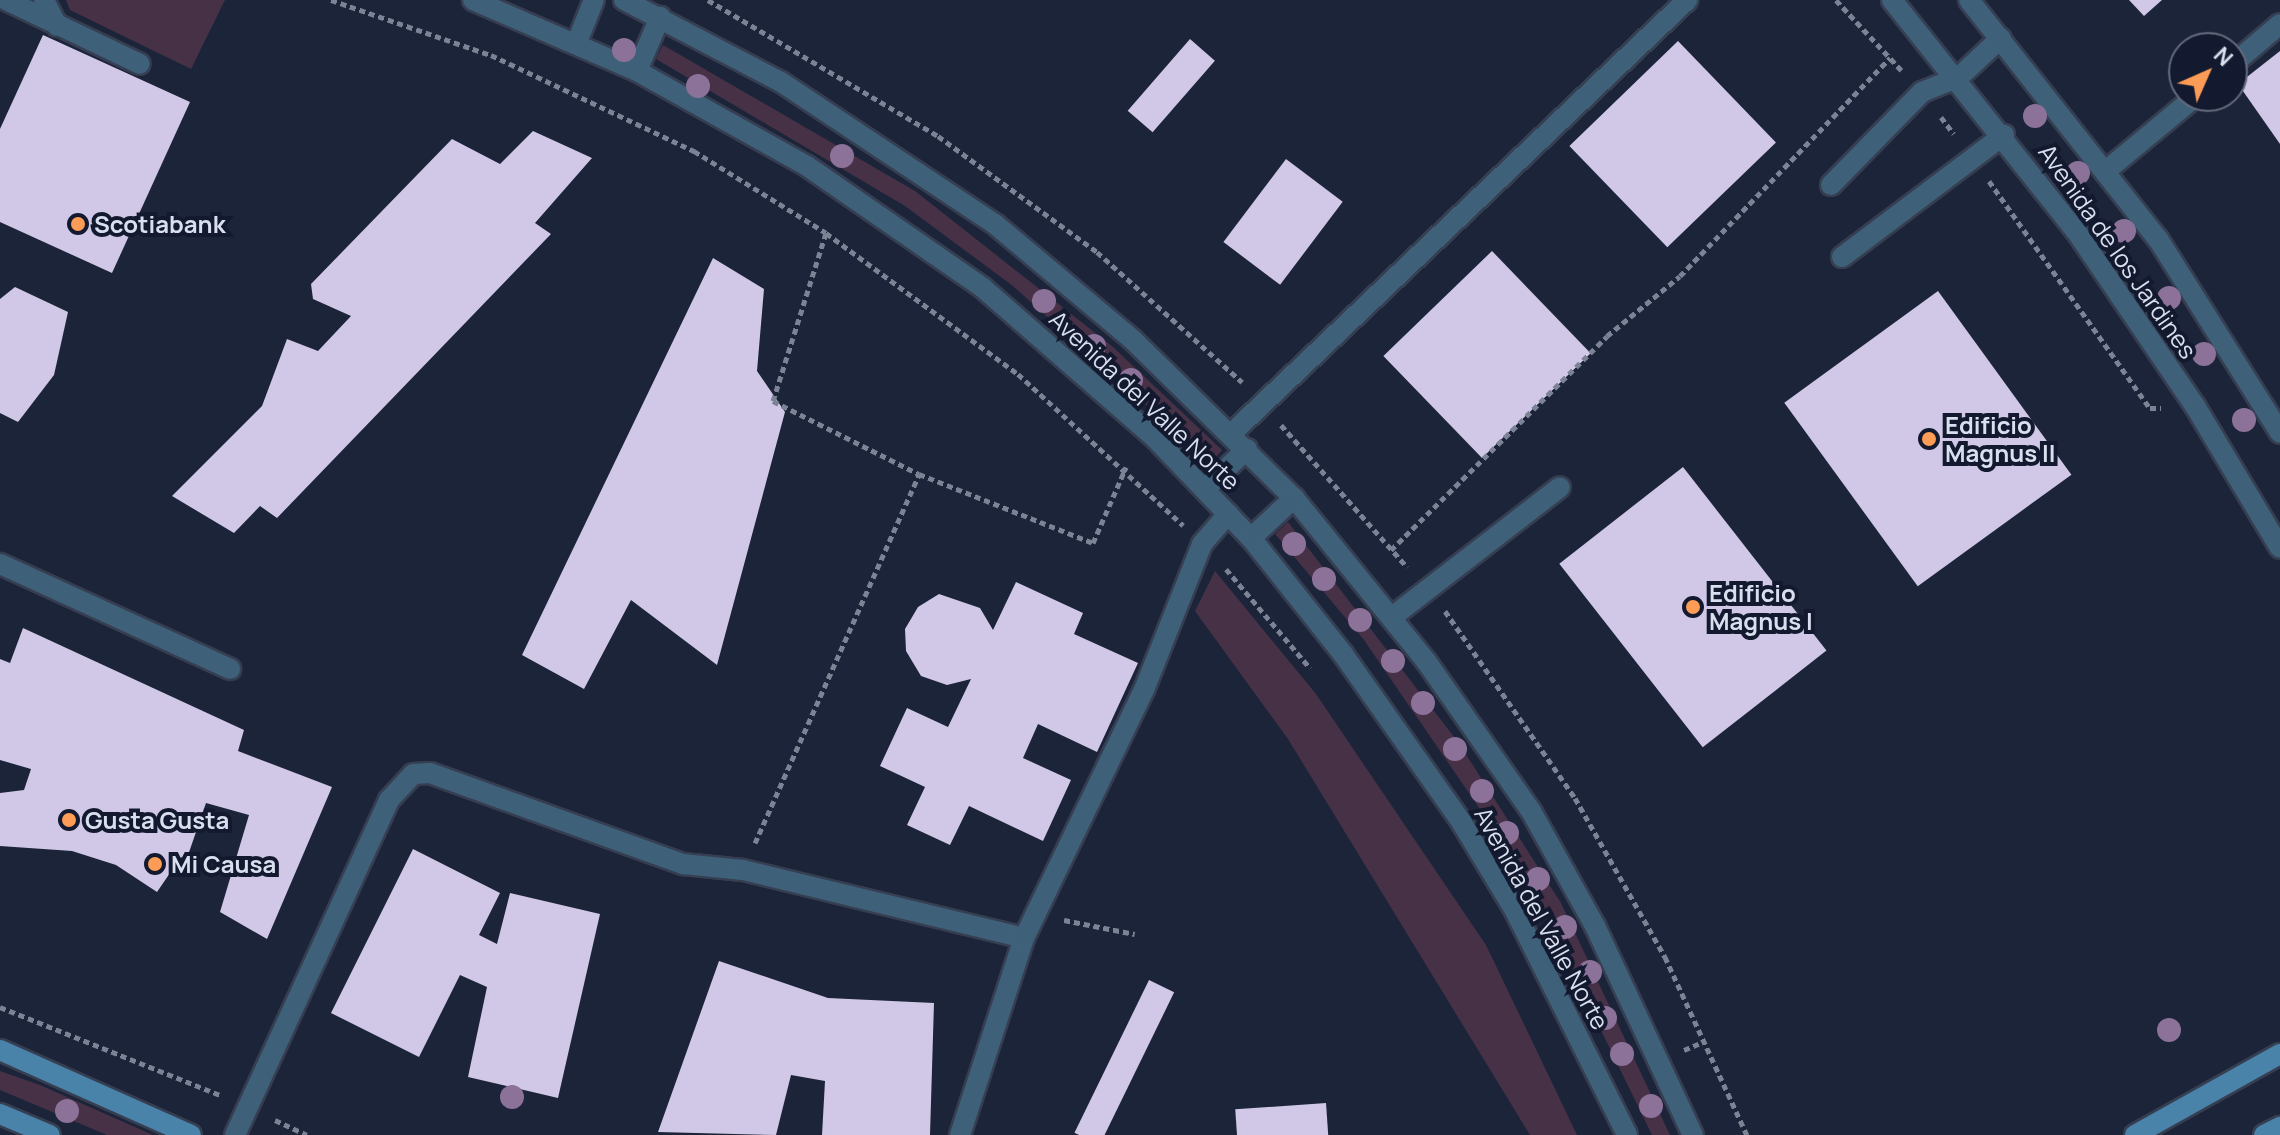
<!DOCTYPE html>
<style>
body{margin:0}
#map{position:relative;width:2280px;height:1135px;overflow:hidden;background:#1c2439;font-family:Manrope,sans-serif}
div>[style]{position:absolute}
.green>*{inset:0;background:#473147}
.building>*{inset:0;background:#d0c8e6;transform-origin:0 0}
.path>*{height:5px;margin-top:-2.5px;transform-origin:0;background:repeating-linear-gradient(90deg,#7c8395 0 6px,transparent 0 10px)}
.roads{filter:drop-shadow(2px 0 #363e52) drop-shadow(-2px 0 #363e52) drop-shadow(0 2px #363e52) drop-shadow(0 -2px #363e52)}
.lane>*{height:20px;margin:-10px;padding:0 10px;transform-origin:10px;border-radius:10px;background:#3e6179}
.street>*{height:20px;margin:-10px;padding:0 10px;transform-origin:10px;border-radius:10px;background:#3e6179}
.secondary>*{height:20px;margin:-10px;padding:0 10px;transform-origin:10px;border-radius:10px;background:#4983a9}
.trees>*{width:24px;height:24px;margin:-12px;border-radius:50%;background:#8c7299}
.dots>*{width:22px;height:22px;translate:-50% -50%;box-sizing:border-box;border:4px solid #131a2f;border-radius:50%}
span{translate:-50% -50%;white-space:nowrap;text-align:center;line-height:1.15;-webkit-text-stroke:8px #131a2f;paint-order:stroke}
.poi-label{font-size:24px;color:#d9dfee;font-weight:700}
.left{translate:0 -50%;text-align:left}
.street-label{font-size:24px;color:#d9dfee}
.north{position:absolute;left:2168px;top:32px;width:80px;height:80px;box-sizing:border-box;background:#131a2f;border:2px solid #62697b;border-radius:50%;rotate:45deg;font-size:22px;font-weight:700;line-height:32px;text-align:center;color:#d9dfee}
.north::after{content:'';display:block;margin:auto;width:28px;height:36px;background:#fd9c56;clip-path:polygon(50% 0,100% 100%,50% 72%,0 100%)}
</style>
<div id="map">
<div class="green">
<i style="clip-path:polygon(66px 0,225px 0,191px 69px,70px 10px)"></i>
<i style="clip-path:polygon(663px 45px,915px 191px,1113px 347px,1222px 450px,1211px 463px,1013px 286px,905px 206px,656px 59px)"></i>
<i style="clip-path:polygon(1288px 522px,1458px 742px,1561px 903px,1670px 1135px,1652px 1135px,1558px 942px,1484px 815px,1364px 640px,1275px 534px)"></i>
<i style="clip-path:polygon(1215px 571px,1316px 694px,1486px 945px,1577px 1135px,1530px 1135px,1288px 739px,1195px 611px)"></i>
<i style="clip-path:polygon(0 1071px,40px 1085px,153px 1135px,107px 1135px,0 1090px)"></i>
</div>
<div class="building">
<i style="clip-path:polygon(2129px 0,2162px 0,2144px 16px)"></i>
<i style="clip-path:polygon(43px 35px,190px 102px,112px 273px,0 222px,0 129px)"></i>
<i style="left:1190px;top:39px;width:33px;height:95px;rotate:41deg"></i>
<i style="left:1678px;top:41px;width:141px;height:151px;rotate:46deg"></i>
<i style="clip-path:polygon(2280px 51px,2280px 144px,2238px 84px)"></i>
<i style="clip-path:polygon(533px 131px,592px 158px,535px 223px,551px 234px,277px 518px,260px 506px,234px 533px,172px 496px,262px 406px,287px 339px,318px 351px,351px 316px,313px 299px,311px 284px,452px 139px,500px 164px)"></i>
<i style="left:1286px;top:159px;width:71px;height:104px;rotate:37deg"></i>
<i style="left:1492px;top:251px;width:142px;height:151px;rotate:46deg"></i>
<i style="clip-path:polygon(713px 258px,764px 289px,757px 371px,785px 412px,717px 665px,631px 600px,584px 689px,522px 655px)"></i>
<i style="clip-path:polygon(15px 287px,68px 312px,54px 375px,18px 422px,0 413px,0 299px)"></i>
<i style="left:1938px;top:291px;width:227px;height:190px;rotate:54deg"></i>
<i style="left:1683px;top:467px;width:233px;height:157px;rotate:52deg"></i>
<i style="clip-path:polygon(1016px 582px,1083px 613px,1074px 634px,1138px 663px,1097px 752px,1038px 724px,1023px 758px,1071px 780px,1043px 841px,969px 806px,950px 845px,907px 825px,925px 787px,880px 766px,907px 708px,948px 727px,971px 679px,947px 685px,921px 676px,906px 651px,905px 629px,918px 607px,939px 594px,980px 608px,993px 630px)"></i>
<i style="clip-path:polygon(23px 628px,244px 730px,238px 751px,332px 787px,267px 939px,220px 912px,249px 815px,206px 803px,186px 861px,181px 857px,157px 892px,116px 865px,72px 851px,0 846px,0 793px,24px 790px,31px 769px,0 760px,0 659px,10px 663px)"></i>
<i style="clip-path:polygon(413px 849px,500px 893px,479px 935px,497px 944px,510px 893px,600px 914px,558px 1098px,468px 1077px,487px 987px,460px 975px,419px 1057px,331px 1013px)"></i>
<i style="clip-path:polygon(719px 961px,828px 998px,934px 1003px,930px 1135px,822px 1135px,825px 1081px,791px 1075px,776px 1135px,658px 1132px)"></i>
<i style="left:1149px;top:980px;width:28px;height:170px;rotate:26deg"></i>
<i style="left:1326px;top:1103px;width:32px;height:91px;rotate:86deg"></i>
</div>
<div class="path">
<i style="left:331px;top:0;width:169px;rotate:19deg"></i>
<i style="left:491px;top:55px;width:225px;rotate:25.3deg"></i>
<i style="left:694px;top:151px;width:155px;rotate:31.8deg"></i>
<i style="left:826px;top:233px;width:238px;rotate:36.3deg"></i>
<i style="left:1018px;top:374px;width:224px;rotate:42.5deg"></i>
<i style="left:708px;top:0;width:267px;rotate:30.6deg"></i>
<i style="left:938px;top:136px;width:197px;rotate:36.1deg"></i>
<i style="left:1097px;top:252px;width:195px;rotate:41.9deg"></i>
<i style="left:1836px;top:0;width:96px;rotate:47.1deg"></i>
<i style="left:1941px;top:117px;width:21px;rotate:53deg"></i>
<i style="left:1989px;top:181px;width:278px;rotate:54.7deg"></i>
<i style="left:2150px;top:408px;width:11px"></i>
<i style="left:826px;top:233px;width:176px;rotate:107.5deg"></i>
<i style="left:773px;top:401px;width:163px;rotate:26.6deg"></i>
<i style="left:919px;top:474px;width:187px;rotate:21.6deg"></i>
<i style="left:1093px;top:543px;width:83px;rotate:-66.5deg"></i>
<i style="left:1281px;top:425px;width:190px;rotate:48.4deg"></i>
<i style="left:1391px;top:550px;width:304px;rotate:-44.7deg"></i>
<i style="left:1607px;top:336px;width:94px;rotate:-39.4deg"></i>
<i style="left:1680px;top:276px;width:303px;rotate:-46.1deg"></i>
<i style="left:1226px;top:569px;width:130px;rotate:49.7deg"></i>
<i style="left:1445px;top:611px;width:228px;rotate:55.2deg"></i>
<i style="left:1575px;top:798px;width:183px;rotate:60.5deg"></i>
<i style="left:1665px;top:957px;width:196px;rotate:65.3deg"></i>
<i style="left:755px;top:843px;width:404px;rotate:-66deg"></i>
<i style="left:1064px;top:920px;width:72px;rotate:11.2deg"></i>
<i style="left:0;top:1007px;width:239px;rotate:21.8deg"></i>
<i style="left:1684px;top:1050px;width:23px;rotate:-23deg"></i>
<i style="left:275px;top:1120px;width:35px;rotate:25deg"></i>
</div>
<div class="roads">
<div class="lane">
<i style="left:6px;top:0;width:148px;rotate:25.5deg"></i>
<i style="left:44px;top:0;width:29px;rotate:63deg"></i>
<i style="left:2232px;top:65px;width:63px;rotate:-40.5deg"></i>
<i style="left:2107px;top:170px;width:116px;rotate:-39.7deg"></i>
<i style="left:1831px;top:185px;width:130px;rotate:-45.6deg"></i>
<i style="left:1922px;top:92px;width:40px;rotate:-22deg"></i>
<i style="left:1959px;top:77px;width:57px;rotate:-42.9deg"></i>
<i style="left:1842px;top:257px;width:203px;rotate:-37deg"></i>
<i style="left:1231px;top:434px;width:630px;rotate:-43.58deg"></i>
<i style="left:0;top:564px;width:253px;rotate:24.5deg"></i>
<i style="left:1392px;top:617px;width:212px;rotate:-37.7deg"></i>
<i style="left:235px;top:1135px;width:369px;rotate:-65.3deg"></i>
<i style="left:389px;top:800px;width:35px;rotate:-47deg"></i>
<i style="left:413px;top:774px;width:17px;rotate:-3deg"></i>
<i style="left:430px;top:773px;width:269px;rotate:19.8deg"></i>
<i style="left:683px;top:864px;width:60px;rotate:5.7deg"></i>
<i style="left:743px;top:870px;width:289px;rotate:13.6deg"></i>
<i style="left:960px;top:1135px;width:207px;rotate:-72deg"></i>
<i style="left:1024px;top:938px;width:276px;rotate:-64.2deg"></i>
<i style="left:1144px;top:690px;width:157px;rotate:-68.3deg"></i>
<i style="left:1202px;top:544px;width:40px;rotate:-49deg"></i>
</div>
<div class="street">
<i style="left:473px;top:0;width:179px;rotate:23.4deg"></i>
<i style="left:637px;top:71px;width:195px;rotate:29.2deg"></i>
<i style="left:807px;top:166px;width:214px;rotate:34.7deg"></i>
<i style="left:983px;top:288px;width:227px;rotate:41.1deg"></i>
<i style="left:1154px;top:437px;width:140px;rotate:46.2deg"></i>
<i style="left:1251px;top:538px;width:148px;rotate:51.6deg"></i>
<i style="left:1343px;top:654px;width:207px;rotate:54.8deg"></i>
<i style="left:1462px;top:823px;width:103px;rotate:58.9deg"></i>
<i style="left:1515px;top:911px;width:250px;rotate:63.4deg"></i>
<i style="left:624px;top:0;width:177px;rotate:27.6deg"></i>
<i style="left:781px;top:82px;width:258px;rotate:33.6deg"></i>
<i style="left:996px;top:225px;width:177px;rotate:40deg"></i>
<i style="left:1132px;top:339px;width:227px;rotate:44.5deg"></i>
<i style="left:1294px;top:498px;width:210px;rotate:51deg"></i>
<i style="left:1426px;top:661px;width:183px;rotate:55deg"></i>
<i style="left:1531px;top:811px;width:132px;rotate:60.9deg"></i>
<i style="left:1595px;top:926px;width:231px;rotate:64.9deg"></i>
<i style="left:1892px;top:0;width:295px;rotate:51.5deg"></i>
<i style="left:2076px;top:231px;width:212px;rotate:55.8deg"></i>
<i style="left:2195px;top:406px;width:165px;rotate:59.1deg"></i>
<i style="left:1969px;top:0;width:305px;rotate:51.7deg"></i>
<i style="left:2158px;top:239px;width:229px;rotate:57.8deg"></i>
<i style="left:577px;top:42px;width:45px;rotate:-68deg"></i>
<i style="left:637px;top:71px;width:59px;rotate:-66.9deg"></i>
<i style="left:1205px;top:489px;width:58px;rotate:-43.6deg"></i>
<i style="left:1251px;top:538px;width:59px;rotate:-42.9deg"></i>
</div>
<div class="secondary">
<i style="left:0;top:1050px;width:209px;rotate:24deg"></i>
<i style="left:0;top:1114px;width:54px;rotate:22.8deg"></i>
<i style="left:2135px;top:1135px;width:166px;rotate:-29.2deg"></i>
<i style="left:2264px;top:1135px;width:18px;rotate:-27deg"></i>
</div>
</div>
<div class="trees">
<i style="left:624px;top:50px"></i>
<i style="left:698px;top:86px"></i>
<i style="left:2035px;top:116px"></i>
<i style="left:842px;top:156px"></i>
<i style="left:2078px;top:173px"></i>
<i style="left:2124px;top:231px"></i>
<i style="left:2169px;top:298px"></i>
<i style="left:1044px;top:301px"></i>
<i style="left:1094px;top:346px"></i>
<i style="left:2204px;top:354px"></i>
<i style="left:1131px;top:380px"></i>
<i style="left:2244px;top:420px"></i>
<i style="left:1294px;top:544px"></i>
<i style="left:1324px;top:579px"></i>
<i style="left:1360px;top:620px"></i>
<i style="left:1393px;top:661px"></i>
<i style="left:1423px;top:703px"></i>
<i style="left:1455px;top:749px"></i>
<i style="left:1482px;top:791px"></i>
<i style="left:1507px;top:833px"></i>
<i style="left:1538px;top:879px"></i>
<i style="left:1565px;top:927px"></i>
<i style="left:1590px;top:972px"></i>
<i style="left:1605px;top:1018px"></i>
<i style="left:2169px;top:1030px"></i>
<i style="left:1622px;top:1054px"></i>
<i style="left:512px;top:1097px"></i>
<i style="left:1651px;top:1106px"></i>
<i style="left:67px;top:1111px"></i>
</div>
<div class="dots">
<i style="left:78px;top:224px;background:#fd9c56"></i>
<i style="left:1929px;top:439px;background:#fd9c56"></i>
<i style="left:1693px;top:607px;background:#fd9c56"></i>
<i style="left:69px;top:820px;background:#fd9c56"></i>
<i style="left:155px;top:864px;background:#fd9c56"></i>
</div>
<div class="poi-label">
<span class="left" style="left:94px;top:224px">Scotiabank</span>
<span class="left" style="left:1945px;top:439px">Edificio<br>Magnus II</span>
<span class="left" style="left:1709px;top:607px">Edificio<br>Magnus I</span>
<span class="left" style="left:85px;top:820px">Gusta Gusta</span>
<span class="left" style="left:171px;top:864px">Mi Causa</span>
</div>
<div class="street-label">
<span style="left:2118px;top:251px;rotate:55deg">Avenida de los Jardines</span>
<span style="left:1145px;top:400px;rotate:43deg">Avenida del Valle Norte</span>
<span style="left:1542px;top:918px;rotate:61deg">Avenida del Valle Norte</span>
</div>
<div class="north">N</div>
</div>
